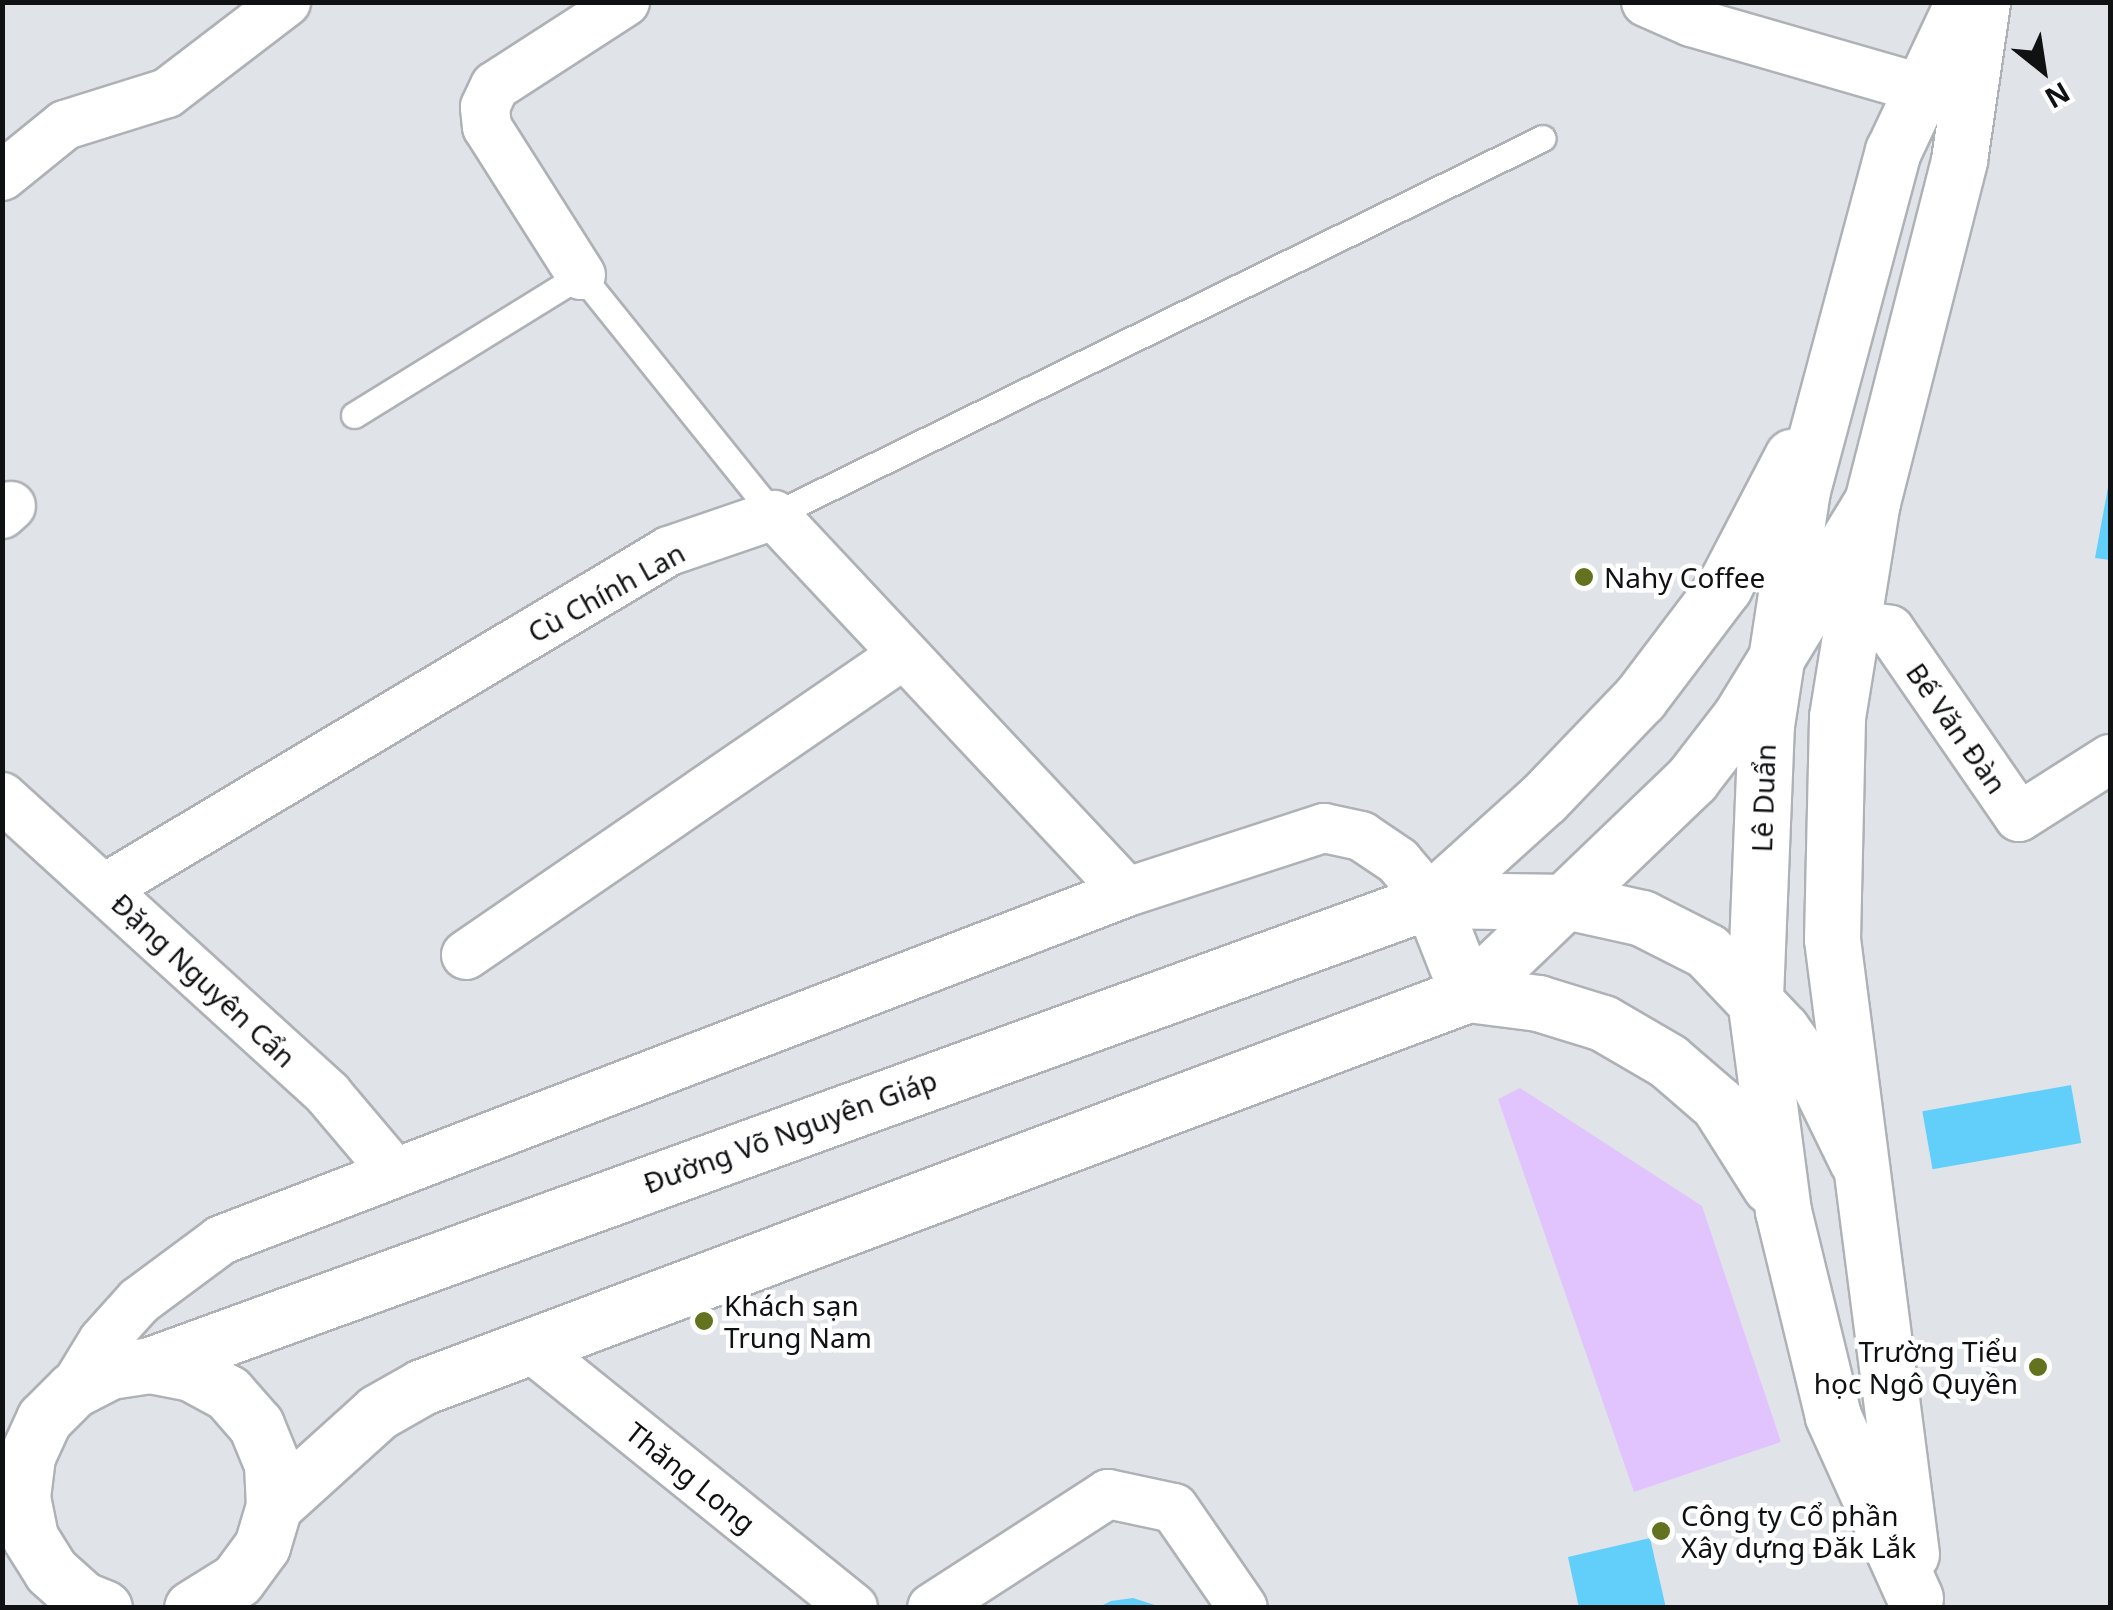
<!DOCTYPE html>
<meta charset="utf-8">
<style>
body{margin:0}
#map{position:relative;width:2113px;height:1610px;overflow:hidden;background:#e0e4e8;font-family:"Noto Sans",sans-serif}
div>[style]{position:absolute}
.green>*{inset:0;background:#e1c4fd}
.building>*{inset:0;background:#62cffa;transform-origin:0 0}
.roads{filter:drop-shadow(2px 0 #aeb2b7) drop-shadow(-2px 0 #aeb2b7) drop-shadow(0 2px #aeb2b7) drop-shadow(0 -2px #aeb2b7)}
.service>*{height:25px;margin:-12.5px;padding:0 12.5px;transform-origin:12.5px;border-radius:12.5px;background:#fff}
.minor>*{height:48px;margin:-24px;padding:0 24px;transform-origin:24px;border-radius:24px;background:#fff}
.primary>*{height:55px;margin:-27.5px;padding:0 27.5px;transform-origin:27.5px;border-radius:27.5px;background:#fff}
.dots>*{width:28px;height:28px;translate:-50% -50%;box-sizing:border-box;border:5px solid #fff;border-radius:50%}
span{translate:-50% -50%;white-space:nowrap;text-align:center;line-height:1.15;-webkit-text-stroke:9px #fff;paint-order:stroke}
.poi-label{font-size:28px;color:#101113}
.left{translate:0 -50%;text-align:left}
.right{translate:-100% -50%;text-align:right}
.street-label{font-size:28px;color:#101113}
.frame{position:absolute;inset:0;border:5px solid #101113;pointer-events:none}
.north{position:absolute;left:1993px;top:20px;width:100px;height:100px;-webkit-text-stroke:8px #fff;paint-order:stroke;rotate:150deg;font-size:28px;font-weight:700;line-height:40px;text-align:center;color:#101113}
.north::after{content:'';display:block;margin:auto;width:35px;height:45px;background:#101113;clip-path:polygon(50% 0,100% 100%,50% 72%,0 100%)}
</style>
<div id="map">
<div class="green">
<i style="clip-path:polygon(1520px 1088px,1702px 1206px,1781px 1442px,1634px 1492px,1498px 1099px)"></i>
</div>
<div class="building">
<i style="clip-path:polygon(2109px 482px,2110px 482px,2110px 560px,2095px 558px)"></i>
<i style="left:2071px;top:1085px;width:59px;height:151px;rotate:80deg"></i>
<i style="clip-path:polygon(1650px 1538px,1666px 1608px,1579px 1608px,1568px 1557px)"></i>
<i style="clip-path:polygon(1133px 1598px,1164px 1608px,1097px 1608px,1111px 1601px)"></i>
</div>
<div class="roads">
<div class="service">
<i style="left:354px;top:415px;width:267px;rotate:-31.7deg"></i>
<i style="left:581px;top:275px;width:308px;rotate:51.2deg"></i>
<i style="left:774px;top:515px;width:856px;rotate:-26.12deg"></i>
</div>
<div class="minor">
<i style="left:1646px;top:2px;width:49px;rotate:24deg"></i>
<i style="left:1691px;top:22px;width:241px;rotate:16.1deg"></i>
<i style="left:2px;top:176px;width:81px;rotate:-39deg"></i>
<i style="left:65px;top:125px;width:107px;rotate:-17.4deg"></i>
<i style="left:167px;top:93px;width:150px;rotate:-37.4deg"></i>
<i style="left:581px;top:275px;width:175px;rotate:-122.4deg"></i>
<i style="left:487px;top:127px;width:20px;rotate:-96deg"></i>
<i style="left:485px;top:107px;width:23px;rotate:-65deg"></i>
<i style="left:495px;top:86px;width:155px;rotate:-32.9deg"></i>
<i style="left:2px;top:514px;width:12px;rotate:-42deg"></i>
<i style="left:1852px;top:625px;width:38px;rotate:7deg"></i>
<i style="left:1890px;top:630px;width:227px;rotate:55.4deg"></i>
<i style="left:2019px;top:817px;width:108px;rotate:-32.5deg"></i>
<i style="left:2px;top:797px;width:441px;rotate:42.3deg"></i>
<i style="left:328px;top:1094px;width:102px;rotate:49.8deg"></i>
<i style="left:105px;top:888px;width:657px;rotate:-30.86deg"></i>
<i style="left:669px;top:551px;width:111px;rotate:-18.9deg"></i>
<i style="left:774px;top:515px;width:516px;rotate:46.88deg"></i>
<i style="left:466px;top:955px;width:530px;rotate:-34.47deg"></i>
<i style="left:530px;top:1347px;width:415px;rotate:38.9deg"></i>
<i style="left:73px;top:1390px;width:57px;rotate:-58.5deg"></i>
<i style="left:103px;top:1341px;width:54px;rotate:-48deg"></i>
<i style="left:139px;top:1301px;width:102px;rotate:-36.6deg"></i>
<i style="left:221px;top:1240px;width:971px;rotate:-21.01deg"></i>
<i style="left:1127px;top:892px;width:207px;rotate:-18deg"></i>
<i style="left:1324px;top:828px;width:38px;rotate:12deg"></i>
<i style="left:1361px;top:836px;width:45px;rotate:34deg"></i>
<i style="left:1398px;top:861px;width:51px;rotate:49.8deg"></i>
<i style="left:932px;top:1608px;width:210px;rotate:-32.9deg"></i>
<i style="left:1108px;top:1494px;width:67px;rotate:12deg"></i>
<i style="left:1174px;top:1508px;width:121px;rotate:55.4deg"></i>
</div>
<div class="primary">
<i style="left:1431px;top:900px;width:152px;rotate:-42.1deg"></i>
<i style="left:1544px;top:798px;width:139px;rotate:-46.2deg"></i>
<i style="left:1640px;top:698px;width:139px;rotate:-52.9deg"></i>
<i style="left:1724px;top:587px;width:147px;rotate:-62.4deg"></i>
<i style="left:1431px;top:900px;width:101px;rotate:68.5deg"></i>
<i style="left:1468px;top:994px;width:71px;rotate:7.3deg"></i>
<i style="left:1538px;top:1003px;width:68px;rotate:17.1deg"></i>
<i style="left:1603px;top:1023px;width:75px;rotate:30.3deg"></i>
<i style="left:1668px;top:1061px;width:66px;rotate:40.7deg"></i>
<i style="left:1718px;top:1104px;width:97px;rotate:57.6deg"></i>
<i style="left:150px;top:1365px;width:1363px;rotate:-19.95deg"></i>
<i style="left:1431px;top:900px;width:139px;rotate:0.8deg"></i>
<i style="left:1570px;top:902px;width:74px;rotate:12.5deg"></i>
<i style="left:1642px;top:918px;width:73px;rotate:26.9deg"></i>
<i style="left:1707px;top:951px;width:109px;rotate:46.5deg"></i>
<i style="left:1782px;top:1030px;width:62px;rotate:54.8deg"></i>
<i style="left:1818px;top:1081px;width:89px;rotate:64deg"></i>
<i style="left:274px;top:1506px;width:140px;rotate:-42.1deg"></i>
<i style="left:378px;top:1412px;width:51px;rotate:-29.6deg"></i>
<i style="left:422px;top:1387px;width:1117px;rotate:-20.59deg"></i>
<i style="left:1468px;top:994px;width:310px;rotate:-43.8deg"></i>
<i style="left:1692px;top:779px;width:78px;rotate:-52.3deg"></i>
<i style="left:1740px;top:717px;width:252px;rotate:-58.5deg"></i>
<i style="left:1911px;top:1554px;width:620px;rotate:-97.32deg"></i>
<i style="left:1832px;top:939px;width:222px;rotate:-88.7deg"></i>
<i style="left:1837px;top:717px;width:218px;rotate:-80.8deg"></i>
<i style="left:1872px;top:502px;width:353px;rotate:-75.7deg"></i>
<i style="left:1959px;top:160px;width:160px;rotate:-81.7deg"></i>
<i style="left:1915px;top:1598px;width:200px;rotate:-114.3deg"></i>
<i style="left:1833px;top:1416px;width:211px;rotate:-103.7deg"></i>
<i style="left:1783px;top:1211px;width:216px;rotate:-97.5deg"></i>
<i style="left:1755px;top:997px;width:272px;rotate:-87.7deg"></i>
<i style="left:1766px;top:725px;width:238px;rotate:-81.3deg"></i>
<i style="left:1802px;top:490px;width:351px;rotate:-75deg"></i>
<i style="left:1893px;top:151px;width:165px;rotate:-64.8deg"></i>
<i style="left:104px;top:1608px;width:24px;rotate:-158deg"></i>
<i style="left:82px;top:1599px;width:42px;rotate:-137.9deg"></i>
<i style="left:51px;top:1571px;width:40px;rotate:-122deg"></i>
<i style="left:30px;top:1537px;width:41px;rotate:-101.3deg"></i>
<i style="left:22px;top:1497px;width:41px;rotate:-83deg"></i>
<i style="left:27px;top:1456px;width:41px;rotate:-65.3deg"></i>
<i style="left:44px;top:1419px;width:41px;rotate:-45deg"></i>
<i style="left:73px;top:1390px;width:42px;rotate:-27.2deg"></i>
<i style="left:110px;top:1371px;width:40px;rotate:-8.5deg"></i>
<i style="left:150px;top:1365px;width:42px;rotate:11deg"></i>
<i style="left:191px;top:1373px;width:42px;rotate:28.4deg"></i>
<i style="left:228px;top:1393px;width:43px;rotate:48.8deg"></i>
<i style="left:256px;top:1425px;width:42px;rotate:67.7deg"></i>
<i style="left:272px;top:1464px;width:42px;rotate:87.3deg"></i>
<i style="left:274px;top:1506px;width:42px;rotate:106.7deg"></i>
<i style="left:262px;top:1546px;width:42px;rotate:126.3deg"></i>
<i style="left:237px;top:1580px;width:53px;rotate:148.1deg"></i>
</div>
</div>
<div class="dots">
<i style="left:1584px;top:577px;background:#62721f"></i>
<i style="left:704px;top:1321px;background:#62721f"></i>
<i style="left:2038px;top:1367px;background:#62721f"></i>
<i style="left:1661px;top:1531px;background:#62721f"></i>
</div>
<div class="poi-label">
<span class="left" style="left:1604px;top:577px">Nahy Coffee</span>
<span class="left" style="left:724px;top:1321px">Khách sạn<br>Trung Nam</span>
<span class="right" style="left:2018px;top:1367px">Trường Tiểu<br>học Ngô Quyền</span>
<span class="left" style="left:1681px;top:1531px">Công ty Cổ phần<br>Xây dựng Đăk Lắk</span>
</div>
<div class="street-label">
<span style="left:606px;top:592px;rotate:-29deg">Cù Chính Lan</span>
<span style="left:1957px;top:728px;rotate:55deg">Bế Văn Đàn</span>
<span style="left:1763px;top:798px;rotate:-88deg">Lê Duẩn</span>
<span style="left:204px;top:980px;rotate:43deg">Đặng Nguyên Cẩn</span>
<span style="left:790px;top:1131px;rotate:-20deg">Đường Võ Nguyên Giáp</span>
<span style="left:691px;top:1477px;rotate:39deg">Thăng Long</span>
</div>
<div class="frame"></div>
<div class="north">N</div>
</div>
